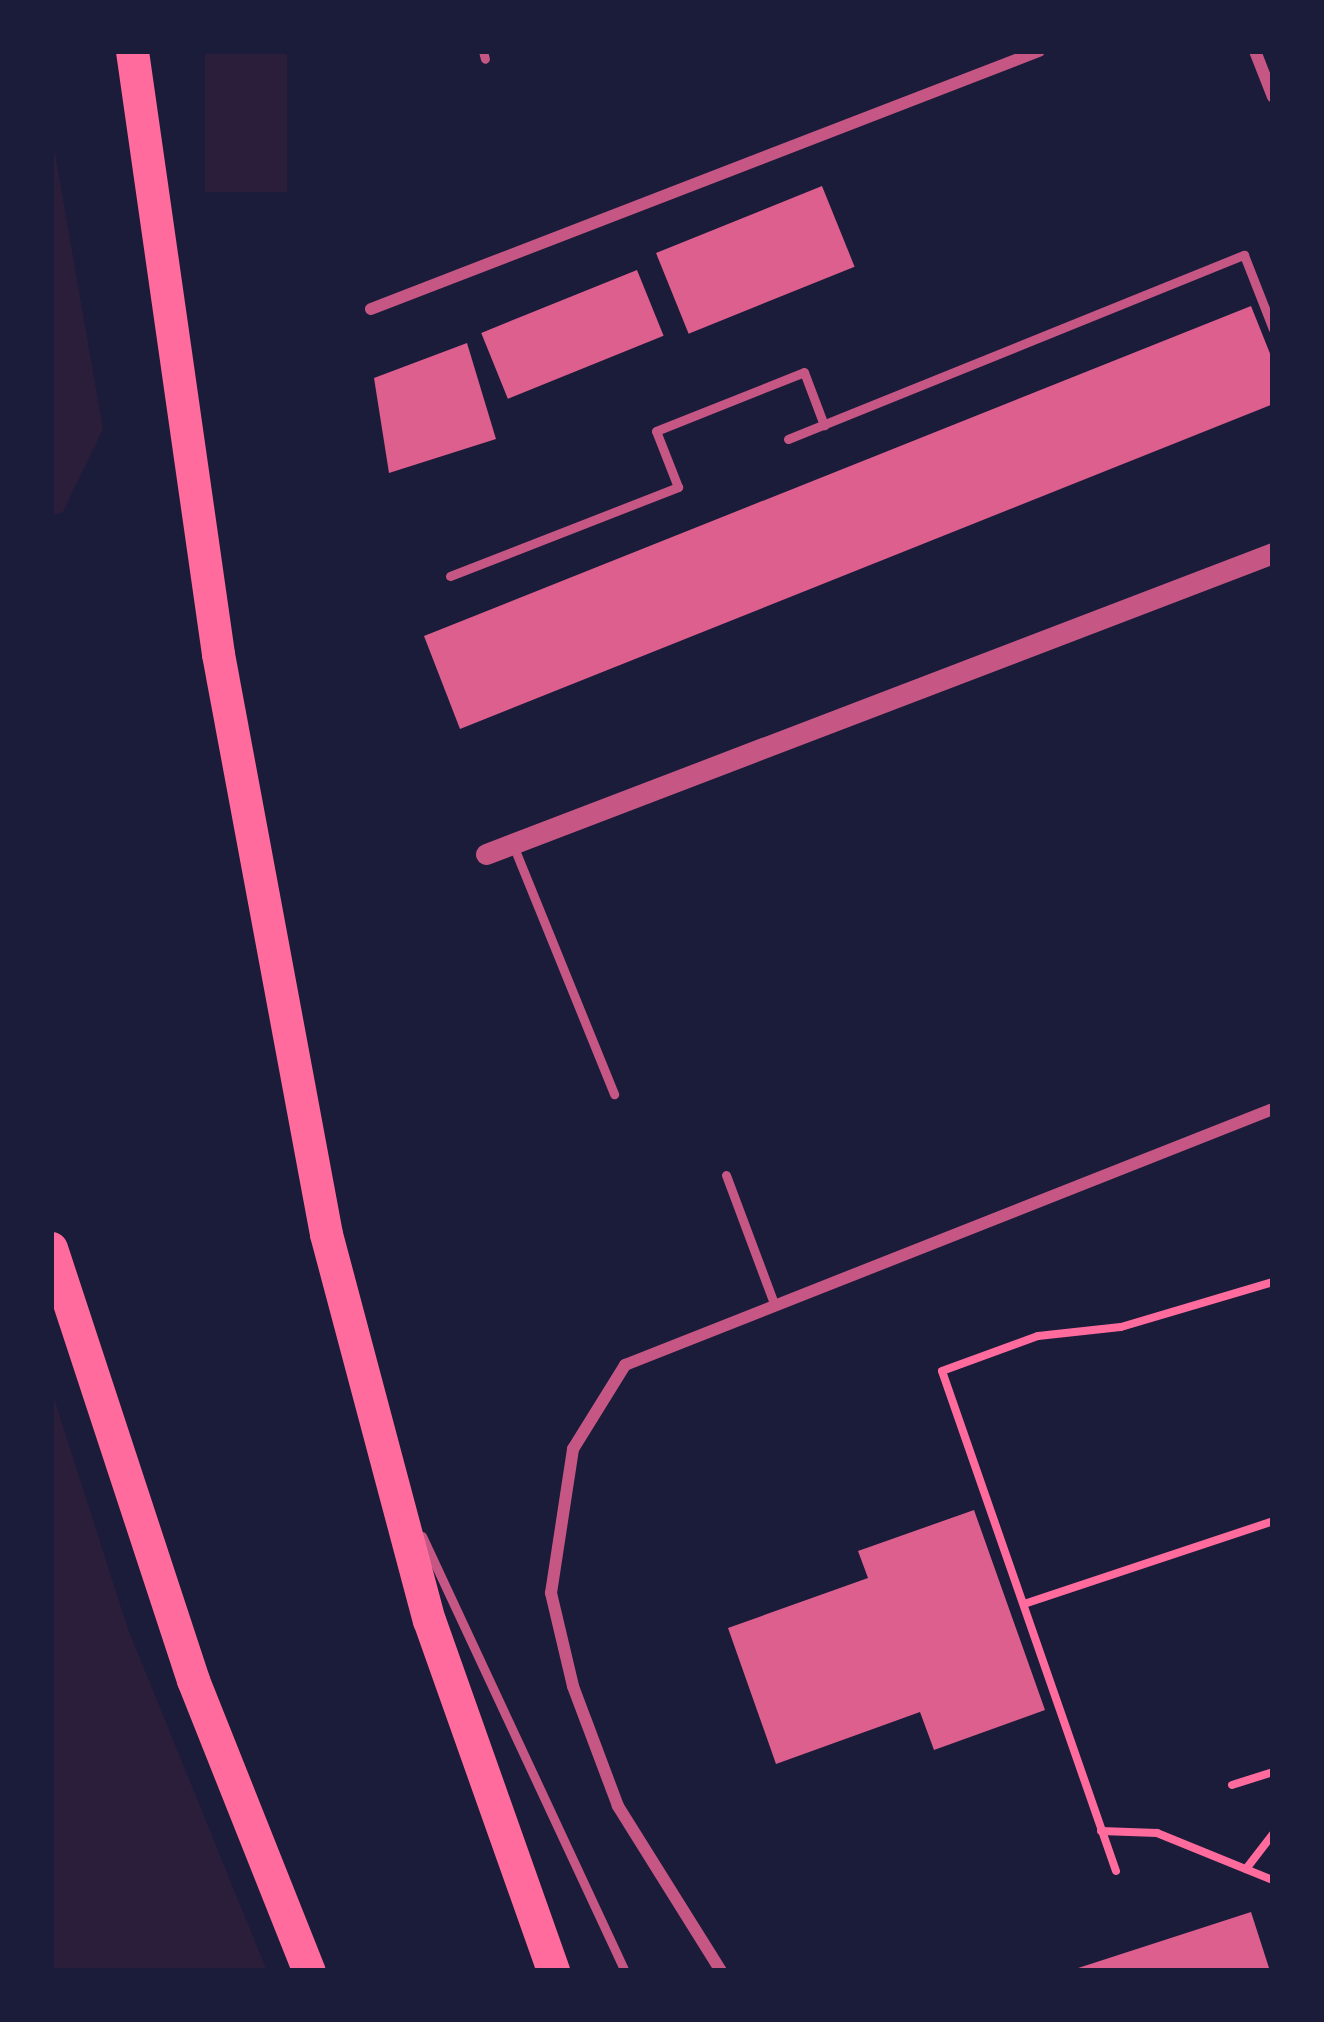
<!DOCTYPE html>
<style>
body{margin:0}
#map{position:relative;width:1324px;height:2022px;overflow:hidden;background:#1b1b3a;font-family:Inter,sans-serif}
div>[style]{position:absolute}
.green>*{inset:0;background:#2a1e3b;transform-origin:0 0}
.building>*{inset:0;background:#dd5f8e;transform-origin:0 0}
.path>*{height:8px;margin:-4px;padding:0 4px;transform-origin:4px;border-radius:4px;background:#ff6b9d}
.service>*{height:9px;margin:-4.5px;padding:0 4.5px;transform-origin:4.5px;border-radius:4.5px;background:#c65784}
.minor>*{height:12px;margin:-6px;padding:0 6px;transform-origin:6px;border-radius:6px;background:#c65784}
.tertiary>*{height:21px;margin:-10.5px;padding:0 10.5px;transform-origin:10.5px;border-radius:10.5px;background:#c65784}
.trunk>*{height:33px;margin:-16.5px;padding:0 16.5px;transform-origin:16.5px;border-radius:16.5px;background:#ff6b9d}
span{translate:-50% -50%;white-space:nowrap;text-align:center;line-height:1.15;-webkit-text-stroke:9px #1b1b3a;paint-order:stroke}
.frame{position:absolute;inset:0;border:54px solid #1b1b3a;pointer-events:none}
</style>
<div id="map">
<div class="green">
<i style="left:205px;top:51px;width:82px;height:141px"></i>
<i style="clip-path:polygon(51px 130px,103px 429px,63px 512px,51px 516px)"></i>
<i style="clip-path:polygon(51px 1389px,128px 1629px,267px 1971px,51px 1971px)"></i>
</div>
<div class="building">
<i style="left:822px;top:186px;width:87px;height:179px;rotate:68deg"></i>
<i style="left:637px;top:270px;width:71px;height:168px;rotate:68deg"></i>
<i style="clip-path:polygon(1251px 306px,1273px 361px,1273px 404px,460px 729px,424px 636px)"></i>
<i style="clip-path:polygon(467px 343px,496px 439px,389px 473px,374px 378px)"></i>
<i style="clip-path:polygon(974px 1510px,1045px 1710px,934px 1750px,920px 1712px,776px 1764px,728px 1628px,868px 1578px,858px 1551px)"></i>
<i style="clip-path:polygon(1251px 1912px,1270px 1971px,1073px 1971px,1072px 1970px)"></i>
</div>
<div class="path">
<i style="left:1024px;top:1604px;width:262px;rotate:-18.4deg"></i>
<i style="left:1232px;top:1785px;width:43px;rotate:-17.6deg"></i>
<i style="left:1101px;top:1831px;width:56px;rotate:2deg"></i>
<i style="left:1157px;top:1833px;width:125px;rotate:22.1deg"></i>
<i style="left:1246px;top:1869px;width:44px;rotate:-52.4deg"></i>
<i style="left:1116px;top:1871px;width:529px;rotate:-109.19deg"></i>
<i style="left:942px;top:1371px;width:102px;rotate:-20deg"></i>
<i style="left:1038px;top:1336px;width:83px;rotate:-6.2deg"></i>
<i style="left:1121px;top:1327px;width:159px;rotate:-16.5deg"></i>
</div>
<div class="service">
<i style="left:483px;top:51px;width:8px;rotate:76deg"></i>
<i style="left:788px;top:439px;width:492px;rotate:-22deg"></i>
<i style="left:1244px;top:255px;width:79px;rotate:68.6deg"></i>
<i style="left:450px;top:576px;width:245px;rotate:-21.3deg"></i>
<i style="left:678px;top:487px;width:60px;rotate:-111.4deg"></i>
<i style="left:656px;top:431px;width:159px;rotate:-21.7deg"></i>
<i style="left:804px;top:372px;width:57px;rotate:69.3deg"></i>
<i style="left:513px;top:845px;width:269px;rotate:67.9deg"></i>
<i style="left:726px;top:1175px;width:134px;rotate:69.5deg"></i>
<i style="left:422px;top:1536px;width:480px;rotate:65deg"></i>
</div>
<div class="minor">
<i style="left:1255px;top:51px;width:49px;rotate:68.6deg"></i>
<i style="left:371px;top:309px;width:716px;rotate:-21.12deg"></i>
<i style="left:721px;top:1971px;width:195px;rotate:-122deg"></i>
<i style="left:618px;top:1806px;width:128px;rotate:-110.6deg"></i>
<i style="left:573px;top:1686px;width:96px;rotate:-103.3deg"></i>
<i style="left:551px;top:1593px;width:146px;rotate:-81.3deg"></i>
<i style="left:573px;top:1449px;width:99px;rotate:-58.2deg"></i>
<i style="left:625px;top:1365px;width:697px;rotate:-21.56deg"></i>
</div>
<div class="tertiary">
<i style="left:486px;top:854px;width:843px;rotate:-20.93deg"></i>
</div>
<div class="trunk">
<i style="left:132px;top:51px;width:609px;rotate:81.88deg"></i>
<i style="left:218px;top:654px;width:590px;rotate:79.45deg"></i>
<i style="left:326px;top:1234px;width:400px;rotate:75.1deg"></i>
<i style="left:429px;top:1620px;width:372px;rotate:70.5deg"></i>
<i style="left:51px;top:1248px;width:455px;rotate:71.8deg"></i>
<i style="left:193px;top:1680px;width:313px;rotate:68.3deg"></i>
</div>
<div class="frame"></div>
</div>
